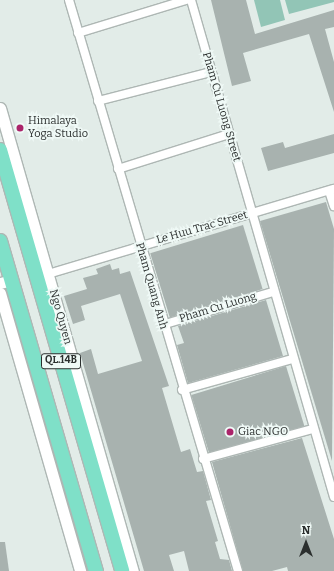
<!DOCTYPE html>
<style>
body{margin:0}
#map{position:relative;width:334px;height:571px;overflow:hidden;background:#e2ece8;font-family:Bitter,serif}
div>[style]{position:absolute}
.green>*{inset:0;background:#92c5b6}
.building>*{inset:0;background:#a8b2af;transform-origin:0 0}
.roads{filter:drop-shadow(1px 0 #aeb7b4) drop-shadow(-1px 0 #aeb7b4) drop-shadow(0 1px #aeb7b4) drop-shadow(0 -1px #aeb7b4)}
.minor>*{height:8px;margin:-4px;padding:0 4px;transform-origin:4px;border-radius:4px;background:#fff}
.tertiary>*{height:11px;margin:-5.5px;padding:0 5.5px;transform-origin:5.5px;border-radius:5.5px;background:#fff}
.trunk>*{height:14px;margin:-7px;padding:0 7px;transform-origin:7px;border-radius:7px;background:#7fe0c8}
.dots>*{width:11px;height:11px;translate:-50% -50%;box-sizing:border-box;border:2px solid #eff9f6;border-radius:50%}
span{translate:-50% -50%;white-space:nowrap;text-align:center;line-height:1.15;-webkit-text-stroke:3.5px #eff9f6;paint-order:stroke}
.shield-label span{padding:1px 3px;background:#eff9f6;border:1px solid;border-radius:3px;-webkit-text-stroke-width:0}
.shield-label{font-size:10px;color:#2b2f2e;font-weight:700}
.street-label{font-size:11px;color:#2b2f2e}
.poi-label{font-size:11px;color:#2b2f2e}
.left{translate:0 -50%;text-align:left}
.north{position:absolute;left:286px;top:523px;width:40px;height:40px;-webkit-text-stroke:3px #eff9f6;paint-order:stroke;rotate:0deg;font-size:11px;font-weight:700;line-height:16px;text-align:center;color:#2b2f2e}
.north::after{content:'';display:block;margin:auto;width:14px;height:18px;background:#2b2f2e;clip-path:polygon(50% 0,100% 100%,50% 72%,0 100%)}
</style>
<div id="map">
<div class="green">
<i style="clip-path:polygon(254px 0,280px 0,285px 20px,261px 27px)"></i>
<i style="clip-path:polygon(285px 0,334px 0,334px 2px,289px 14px)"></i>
</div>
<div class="building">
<i style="clip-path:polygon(211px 0,246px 0,255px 34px,334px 10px,334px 27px,325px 29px,334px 62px,334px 112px,309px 34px,243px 53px,251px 81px,232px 86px)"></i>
<i style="clip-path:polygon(334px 134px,334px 153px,268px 171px,261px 148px,283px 142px,285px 148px)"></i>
<i style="clip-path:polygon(326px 202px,334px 229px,332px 461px,260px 221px)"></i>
<i style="left:243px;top:225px;width:67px;height:97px;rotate:73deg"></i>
<i style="clip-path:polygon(110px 264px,112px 270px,119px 268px,120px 274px,130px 271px,169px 386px,162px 388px,181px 452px,190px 449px,197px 472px,203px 471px,211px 500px,206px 501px,218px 541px,215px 542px,220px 559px,229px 560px,232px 571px,189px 571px,184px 551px,169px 555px,174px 571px,144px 571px,80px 353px,91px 349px,98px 374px,142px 361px,120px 294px,81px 306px,85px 320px,73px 324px,64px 296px,87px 289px,83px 278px,98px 274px,96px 269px)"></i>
<i style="clip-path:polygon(266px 300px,283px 356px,188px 383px,177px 345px,184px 343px,178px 326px)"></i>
<i style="left:286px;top:366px;width:63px;height:99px;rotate:73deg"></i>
<i style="clip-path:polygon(302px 438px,334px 539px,334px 571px,288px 571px,287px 567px,272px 571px,243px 571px,212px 462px)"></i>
<i style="clip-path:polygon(0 542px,5px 542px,9px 571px,0 571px)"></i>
</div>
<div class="roads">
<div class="minor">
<i style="left:69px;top:0;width:595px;rotate:73.51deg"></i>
<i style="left:191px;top:0;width:517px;rotate:73.95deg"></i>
<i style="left:78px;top:33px;width:113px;rotate:-17deg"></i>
<i style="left:98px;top:101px;width:117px;rotate:-14.4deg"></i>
<i style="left:118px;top:169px;width:116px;rotate:-17.5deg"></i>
<i style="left:329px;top:191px;width:16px;rotate:72deg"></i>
<i style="left:48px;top:274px;width:298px;rotate:-16.6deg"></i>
<i style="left:162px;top:325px;width:116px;rotate:-16.6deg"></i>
<i style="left:182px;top:390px;width:114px;rotate:-15.7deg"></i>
<i style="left:203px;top:459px;width:114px;rotate:-15.3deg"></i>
</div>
<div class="tertiary">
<i style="left:0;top:108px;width:482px;rotate:74deg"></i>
<i style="left:0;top:283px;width:12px;rotate:-14deg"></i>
<i style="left:0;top:293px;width:289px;rotate:73.9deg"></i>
</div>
<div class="trunk">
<i style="left:0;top:150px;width:438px;rotate:73.8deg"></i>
<i style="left:0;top:241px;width:344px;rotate:73.8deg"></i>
</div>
</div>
<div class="dots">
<i style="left:20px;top:128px;background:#ab246a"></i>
<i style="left:230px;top:432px;background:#ab246a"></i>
</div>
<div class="shield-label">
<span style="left:61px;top:361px">QL.14B</span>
</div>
<div class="street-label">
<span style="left:221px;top:107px;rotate:74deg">Pham Cu Luong Street</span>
<span style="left:202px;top:228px;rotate:-16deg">Le Huu Trac Street</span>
<span style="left:151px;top:286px;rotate:74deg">Pham Quang Anh</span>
<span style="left:218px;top:308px;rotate:-17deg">Pham Cu Luong</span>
<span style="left:60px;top:317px;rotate:74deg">Ngo Quyen</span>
</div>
<div class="poi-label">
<span class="left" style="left:28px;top:128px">Himalaya<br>Yoga Studio</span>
<span class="left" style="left:238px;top:432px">Giac NGO</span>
</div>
<div class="north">N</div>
</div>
